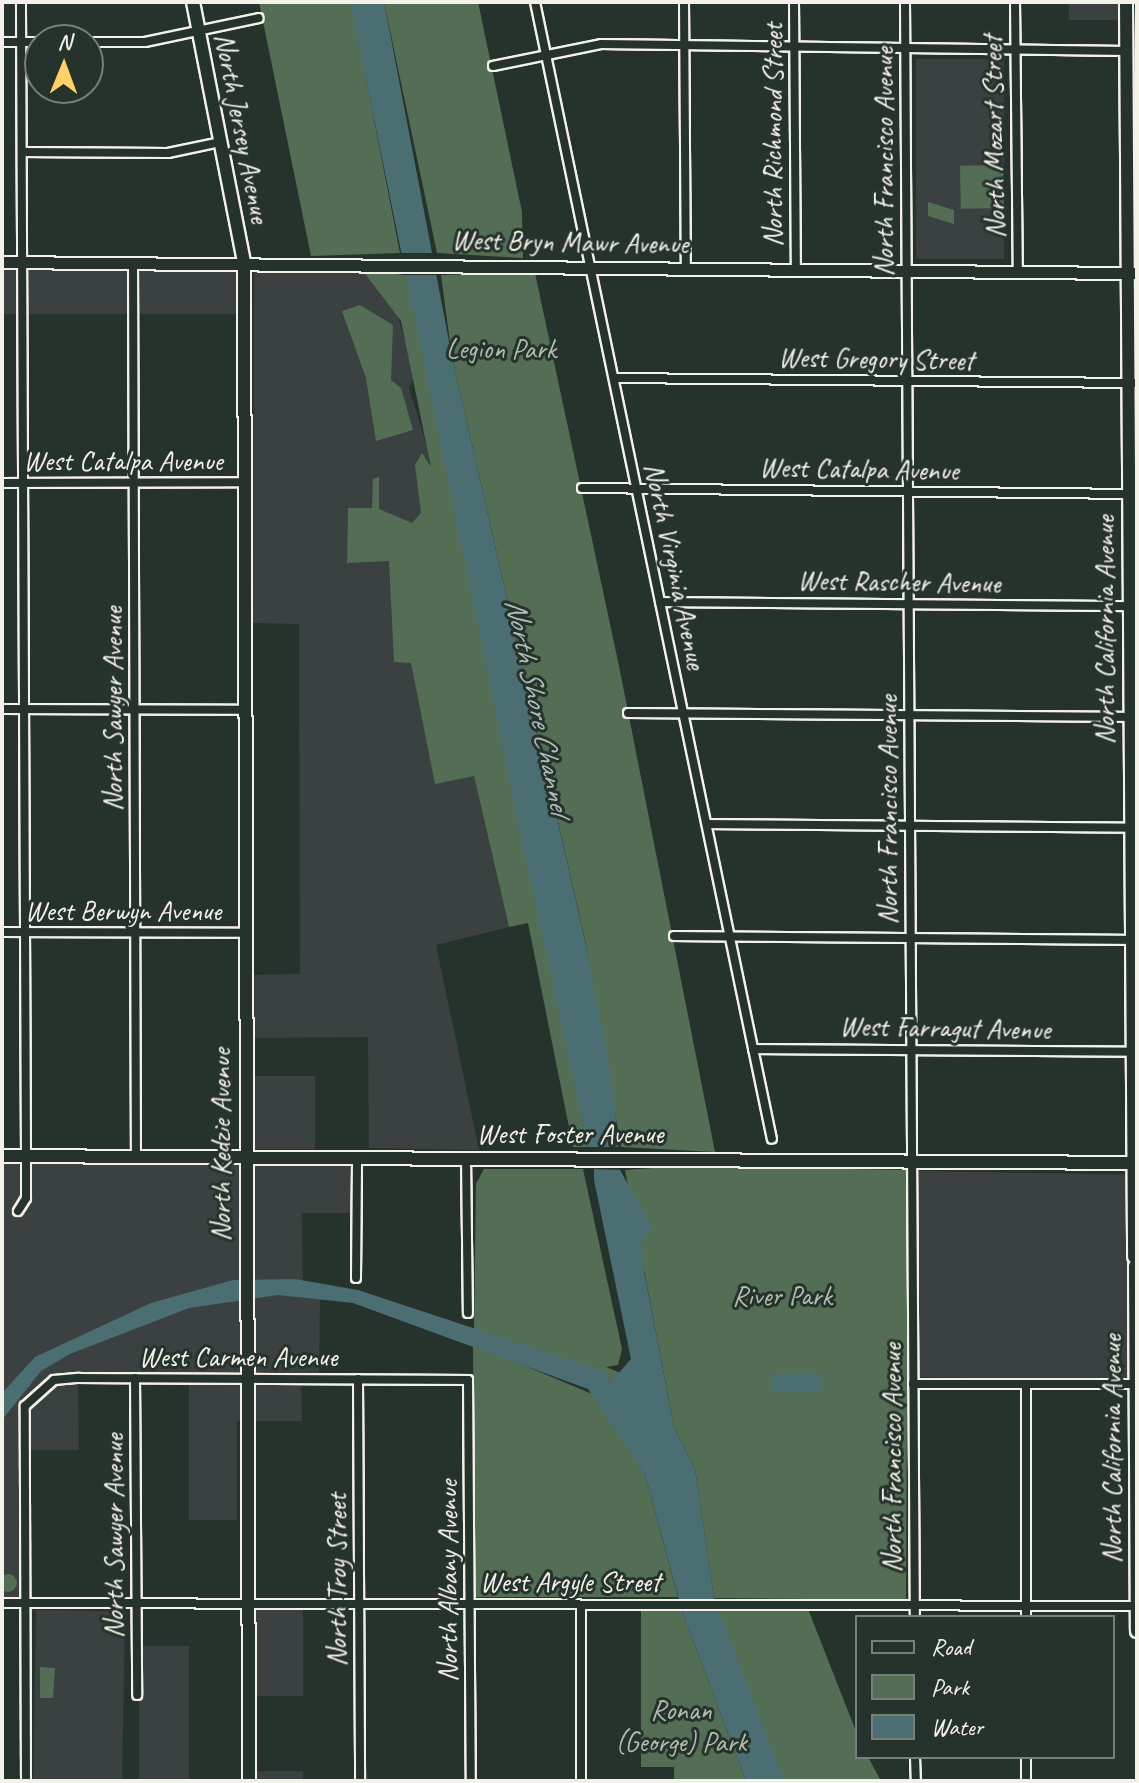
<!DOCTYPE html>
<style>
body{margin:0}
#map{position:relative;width:1139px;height:1783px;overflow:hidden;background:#26332d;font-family:Caveat,sans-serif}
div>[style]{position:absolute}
.built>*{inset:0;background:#3b4140;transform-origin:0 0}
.green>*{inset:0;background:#536e55;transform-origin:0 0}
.round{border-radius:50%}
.water>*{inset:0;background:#4b6e72;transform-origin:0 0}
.pier>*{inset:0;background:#26332d}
.roads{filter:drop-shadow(2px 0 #f4f1e8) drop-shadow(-2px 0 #f4f1e8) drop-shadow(0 2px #f4f1e8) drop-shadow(0 -2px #f4f1e8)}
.minor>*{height:8px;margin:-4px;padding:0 4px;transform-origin:4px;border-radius:4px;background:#26332d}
.tertiary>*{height:11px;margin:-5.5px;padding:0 5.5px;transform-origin:5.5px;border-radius:5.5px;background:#26332d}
.secondary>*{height:12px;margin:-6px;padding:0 6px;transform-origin:6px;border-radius:6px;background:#26332d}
span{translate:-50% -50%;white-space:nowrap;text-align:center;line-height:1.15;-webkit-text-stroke:6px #26332d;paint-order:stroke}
.street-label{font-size:28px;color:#f4f1e8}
.park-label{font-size:28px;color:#b4bdad}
.water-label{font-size:30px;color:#b0bdb9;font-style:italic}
.frame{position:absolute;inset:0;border:4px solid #f4f1e8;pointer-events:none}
.legend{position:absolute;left:855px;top:1615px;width:260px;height:144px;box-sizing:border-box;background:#26332d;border:2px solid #787f78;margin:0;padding:10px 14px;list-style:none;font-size:24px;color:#f4f1e8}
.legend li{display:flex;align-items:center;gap:16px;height:40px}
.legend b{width:40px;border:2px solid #787f78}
.north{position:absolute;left:24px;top:24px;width:80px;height:80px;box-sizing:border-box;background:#26332d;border:2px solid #787f78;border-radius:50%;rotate:1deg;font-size:22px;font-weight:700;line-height:32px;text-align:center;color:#f4f1e8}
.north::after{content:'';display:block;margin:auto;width:28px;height:36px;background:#ffd166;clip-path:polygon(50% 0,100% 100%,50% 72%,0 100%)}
</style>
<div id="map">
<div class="built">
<i style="left:1069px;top:2px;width:49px;height:18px"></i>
<i style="clip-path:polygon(1137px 2px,1137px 214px,1136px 214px,1133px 55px)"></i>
<i style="left:916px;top:59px;width:88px;height:200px"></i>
<i style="left:237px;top:269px;width:45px;height:235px;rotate:90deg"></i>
<i style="clip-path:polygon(254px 271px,363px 271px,397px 313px,415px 375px,409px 388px,431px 460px,474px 776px,509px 927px,436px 945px,479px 1150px,369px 1148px,368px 1037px,253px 1038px,254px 975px,300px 974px,299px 624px,253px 623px)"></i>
<i style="left:253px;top:1076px;width:62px;height:73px"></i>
<i style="clip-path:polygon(2px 1163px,357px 1163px,357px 1213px,302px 1213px,303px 1295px,320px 1298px,319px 1375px,301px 1375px,302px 1421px,237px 1421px,237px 1520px,189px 1520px,189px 1373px,78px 1373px,79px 1450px,20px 1450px,22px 1596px,2px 1600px)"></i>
<i style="left:918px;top:1171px;width:219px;height:206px;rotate:1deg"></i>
<i style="left:254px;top:1604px;width:49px;height:92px"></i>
<i style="left:36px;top:1610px;width:89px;height:171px;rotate:1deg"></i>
<i style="left:139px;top:1646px;width:50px;height:135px"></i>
<i style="left:255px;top:1771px;width:48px;height:10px"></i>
</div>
<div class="green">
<i style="clip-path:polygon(259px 2px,351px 2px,400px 253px,311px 256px)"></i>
<i style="clip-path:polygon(384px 2px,478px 2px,522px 212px,523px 258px,437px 253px)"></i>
<i style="left:1003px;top:165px;width:43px;height:43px;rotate:89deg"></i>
<i style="clip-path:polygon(928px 202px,954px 210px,954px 224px,928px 216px)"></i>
<i style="clip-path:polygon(363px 271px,406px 275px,411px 283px,588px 1147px,573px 1147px,528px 923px,509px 927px,474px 776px,435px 784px,411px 663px,394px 662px,389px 561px,347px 563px,348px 508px,372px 508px,373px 479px,379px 477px,379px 509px,412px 523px,421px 513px,415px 465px,422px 453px,431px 467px,401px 321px)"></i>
<i style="clip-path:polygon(535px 273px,619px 666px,715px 1152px,621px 1147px,586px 944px,452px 357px,441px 275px)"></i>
<i style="clip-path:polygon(360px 305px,393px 325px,391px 380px,401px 388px,413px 430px,376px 441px,366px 378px,342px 311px)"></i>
<i style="clip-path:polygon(682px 1166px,908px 1170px,906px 1600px,714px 1598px,695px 1469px,674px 1427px,625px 1170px)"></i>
<i style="clip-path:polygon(484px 1169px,583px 1169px,622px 1349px,618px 1365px,606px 1367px,623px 1374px,610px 1384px,583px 1366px,474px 1329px,476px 1184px)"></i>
<i style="clip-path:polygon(473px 1344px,597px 1396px,645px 1474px,678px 1597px,475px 1597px)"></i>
<i class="round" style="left:-1px;top:1574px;width:18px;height:18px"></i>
<i style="clip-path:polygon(641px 1609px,682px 1611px,746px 1781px,674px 1781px,674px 1767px,641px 1767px)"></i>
<i style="clip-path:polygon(808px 1609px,857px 1734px,857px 1757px,868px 1757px,881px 1781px,784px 1781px,767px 1741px,718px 1611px)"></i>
<i style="clip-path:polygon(40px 1667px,55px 1668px,53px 1698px,40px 1698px)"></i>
</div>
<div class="water">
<i style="clip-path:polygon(350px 2px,384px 2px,452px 357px,586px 945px,613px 1083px,620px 1170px,653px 1229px,641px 1241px,644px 1271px,674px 1427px,695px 1469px,714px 1598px,784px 1781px,746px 1781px,682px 1611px,645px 1474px,588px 1389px,353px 1303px,278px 1295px,189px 1308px,70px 1354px,41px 1371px,2px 1420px,2px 1393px,35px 1357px,151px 1303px,233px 1280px,295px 1279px,358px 1290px,606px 1372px,609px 1384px,631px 1359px,594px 1180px,594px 1147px,588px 1147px,524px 851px)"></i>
<i style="left:771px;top:1374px;width:50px;height:17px"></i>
</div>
<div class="pier">
<i style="clip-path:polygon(396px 253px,441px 253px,446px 275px,402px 275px)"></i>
<i style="clip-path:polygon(584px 1147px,625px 1147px,620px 1151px,629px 1170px,588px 1169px,594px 1165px)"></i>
</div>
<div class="roads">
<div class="minor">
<i style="left:535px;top:2px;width:1161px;rotate:78.23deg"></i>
<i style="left:684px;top:2px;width:265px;rotate:89.6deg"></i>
<i style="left:794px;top:2px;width:267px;rotate:89.6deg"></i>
<i style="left:905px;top:2px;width:1615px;rotate:89.65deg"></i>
<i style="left:1015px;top:2px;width:270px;rotate:89.4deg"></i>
<i style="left:2px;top:42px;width:38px"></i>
<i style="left:88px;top:42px;width:57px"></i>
<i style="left:145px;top:42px;width:116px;rotate:-11.9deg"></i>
<i style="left:493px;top:66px;width:110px;rotate:-11.5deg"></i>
<i style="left:601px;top:44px;width:525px;rotate:0.76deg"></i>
<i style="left:22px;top:152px;width:146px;rotate:0.4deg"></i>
<i style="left:168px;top:153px;width:53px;rotate:-11.9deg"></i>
<i style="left:133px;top:262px;width:894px;rotate:89.81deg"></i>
<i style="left:614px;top:378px;width:523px;rotate:0.55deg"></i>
<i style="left:2px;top:483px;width:243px;rotate:-0.2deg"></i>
<i style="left:582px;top:488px;width:555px;rotate:0.62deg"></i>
<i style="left:660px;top:602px;width:477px;rotate:0.5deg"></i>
<i style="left:2px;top:709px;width:242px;rotate:0.2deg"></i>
<i style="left:628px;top:713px;width:509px;rotate:0.45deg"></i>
<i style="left:707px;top:824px;width:427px;rotate:0.5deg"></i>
<i style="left:2px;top:932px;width:242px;rotate:0.2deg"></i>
<i style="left:674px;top:936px;width:462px;rotate:0.5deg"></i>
<i style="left:753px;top:1049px;width:383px;rotate:0.4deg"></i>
<i style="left:466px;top:1157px;width:156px;rotate:89.3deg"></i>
<i style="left:18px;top:1211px;width:15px;rotate:-58deg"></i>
<i style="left:26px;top:1198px;width:42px;rotate:-90deg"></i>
<i style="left:26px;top:1156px;width:1154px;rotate:-90.25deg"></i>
<i style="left:356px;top:1278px;width:122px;rotate:-89.5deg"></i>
<i style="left:135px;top:1378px;width:317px;rotate:89.6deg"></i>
<i style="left:358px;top:1379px;width:402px;rotate:89.7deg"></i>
<i style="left:913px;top:1384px;width:224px"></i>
<i style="left:1026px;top:1385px;width:232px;rotate:90deg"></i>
<i style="left:2px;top:1603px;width:1135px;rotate:0.15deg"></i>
<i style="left:581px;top:1605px;width:176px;rotate:90deg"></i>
<i style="left:915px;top:1757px;width:24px;rotate:88deg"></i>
<i style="left:1026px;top:1757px;width:24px;rotate:90deg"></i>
<i style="left:26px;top:1781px;width:375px;rotate:-90.2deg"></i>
<i style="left:25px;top:1406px;width:39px;rotate:-42deg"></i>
<i style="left:54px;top:1380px;width:25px;rotate:-5deg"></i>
<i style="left:79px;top:1378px;width:389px;rotate:0.3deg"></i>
<i style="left:468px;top:1380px;width:401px;rotate:89.6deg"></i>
</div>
<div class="tertiary">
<i style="left:2px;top:262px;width:1135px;rotate:0.56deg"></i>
</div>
<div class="secondary">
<i style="left:193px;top:2px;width:265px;rotate:78.9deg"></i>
<i style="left:244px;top:262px;width:1519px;rotate:89.81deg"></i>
<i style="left:1126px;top:2px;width:1255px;rotate:89.63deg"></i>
<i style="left:2px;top:1156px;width:1135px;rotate:0.35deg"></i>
<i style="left:1135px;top:1266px;width:365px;rotate:89.7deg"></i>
</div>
</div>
<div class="street-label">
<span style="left:242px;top:128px;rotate:79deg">North Jersey Avenue</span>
<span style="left:773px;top:135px;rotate:-90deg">North Richmond Street</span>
<span style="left:994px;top:137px;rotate:-91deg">North Mozart Street</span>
<span style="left:884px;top:162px;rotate:-90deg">North Francisco Avenue</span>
<span style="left:570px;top:242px;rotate:1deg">West Bryn Mawr Avenue</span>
<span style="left:876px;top:359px;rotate:1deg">West Gregory Street</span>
<span style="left:123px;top:461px">West Catalpa Avenue</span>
<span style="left:859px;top:469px;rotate:1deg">West Catalpa Avenue</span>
<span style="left:675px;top:566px;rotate:78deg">North Virginia Avenue</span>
<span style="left:899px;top:582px;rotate:1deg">West Rascher Avenue</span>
<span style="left:1105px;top:630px;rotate:-90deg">North California Avenue</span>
<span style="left:113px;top:709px;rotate:-90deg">North Sawyer Avenue</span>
<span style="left:888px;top:810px;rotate:-90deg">North Francisco Avenue</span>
<span style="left:123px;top:911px">West Berwyn Avenue</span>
<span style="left:945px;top:1028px;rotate:1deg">West Farragut Avenue</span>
<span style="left:570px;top:1134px">West Foster Avenue</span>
<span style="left:221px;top:1145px;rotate:-90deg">North Kedzie Avenue</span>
<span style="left:238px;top:1357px">West Carmen Avenue</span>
<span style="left:1112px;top:1449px;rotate:-90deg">North California Avenue</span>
<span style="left:892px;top:1458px;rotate:-90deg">North Francisco Avenue</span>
<span style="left:114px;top:1536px;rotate:-90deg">North Sawyer Avenue</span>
<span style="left:337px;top:1580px;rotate:-90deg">North Troy Street</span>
<span style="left:448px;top:1581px;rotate:-90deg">North Albany Avenue</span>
<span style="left:570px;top:1582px">West Argyle Street</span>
</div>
<div class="park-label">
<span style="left:501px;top:349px">Legion Park</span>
<span style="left:782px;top:1296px">River Park</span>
<span style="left:681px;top:1726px">Ronan<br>(George) Park</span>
</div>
<div class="water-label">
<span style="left:538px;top:706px;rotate:78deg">North Shore Channel</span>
</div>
<div class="frame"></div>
<ul class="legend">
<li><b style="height:10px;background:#26332d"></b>Road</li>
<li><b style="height:22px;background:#536e55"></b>Park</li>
<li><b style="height:22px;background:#4b6e72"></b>Water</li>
</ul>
<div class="north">N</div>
</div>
